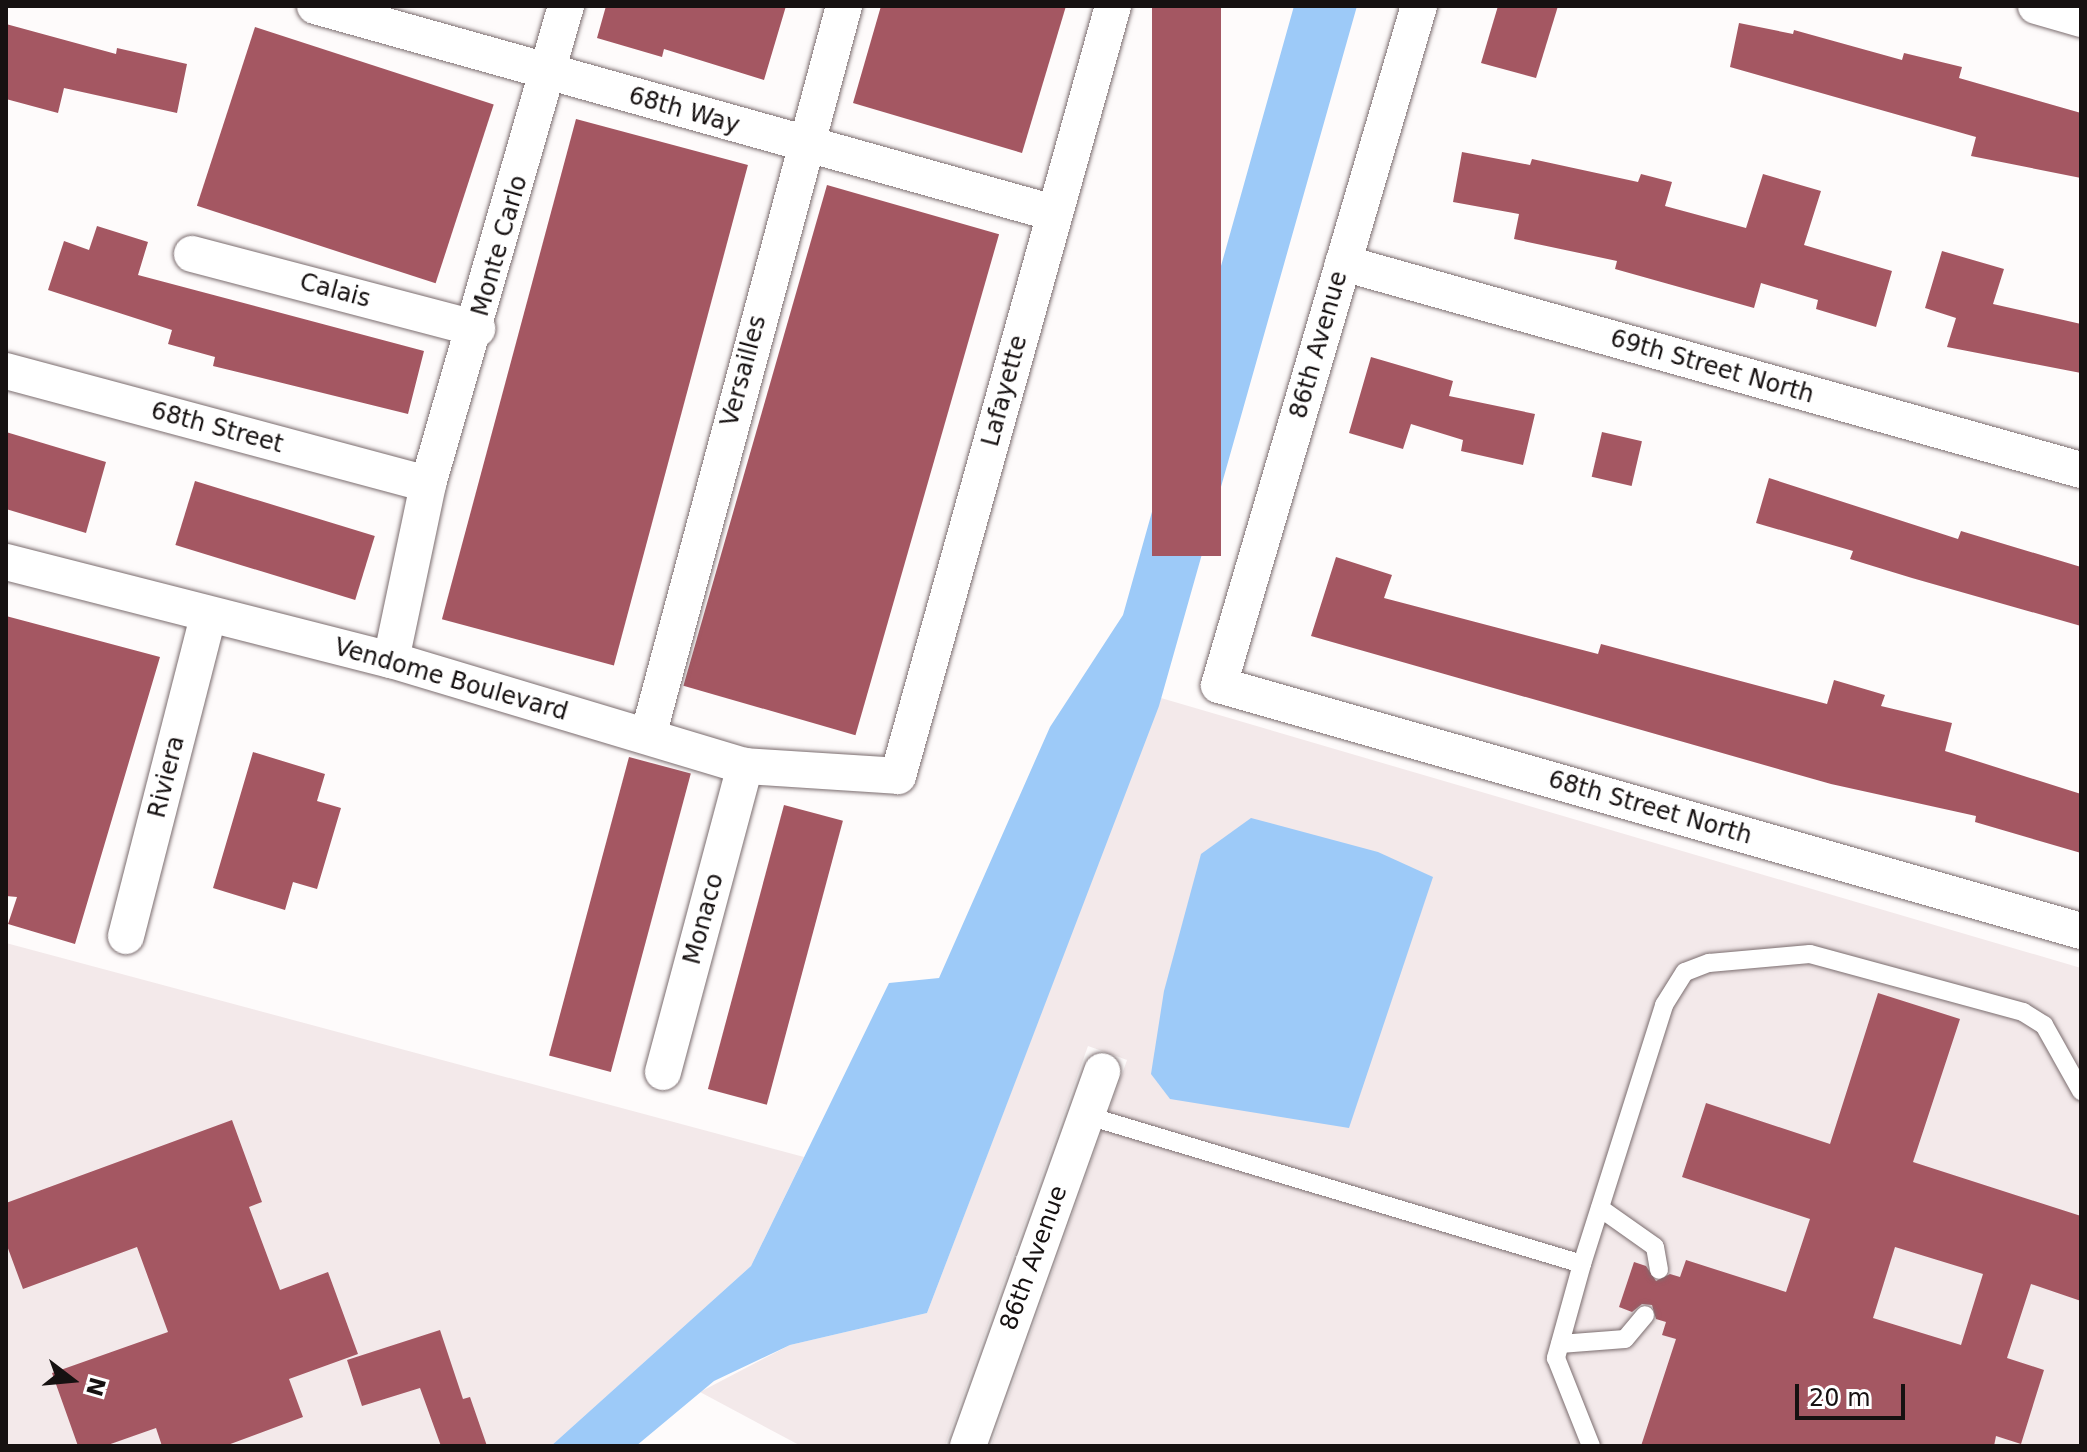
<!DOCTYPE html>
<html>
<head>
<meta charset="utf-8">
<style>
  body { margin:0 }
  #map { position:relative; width:2087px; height:1452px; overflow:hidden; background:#fefbfb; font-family:"DejaVu Sans",sans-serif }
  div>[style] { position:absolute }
  .built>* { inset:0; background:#f3e9ea }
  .water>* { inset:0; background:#9dcaf8 }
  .building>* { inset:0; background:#a45762; transform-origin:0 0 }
  .roads { filter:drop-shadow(0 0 2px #7b6d6f) drop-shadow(0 0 2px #7b6d6f) }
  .lane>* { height:18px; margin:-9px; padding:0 9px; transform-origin:9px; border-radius:9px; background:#fff }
  .street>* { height:36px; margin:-18px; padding:0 18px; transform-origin:18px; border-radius:18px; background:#fff }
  span { translate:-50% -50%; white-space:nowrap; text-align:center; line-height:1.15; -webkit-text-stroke:7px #fff; paint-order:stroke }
  .street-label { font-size:24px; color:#161111 }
  .frame { position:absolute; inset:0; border:8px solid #161111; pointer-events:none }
  .north { position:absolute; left:32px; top:1340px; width:80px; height:80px; -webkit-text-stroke:6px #fff; paint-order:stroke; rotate:106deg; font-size:22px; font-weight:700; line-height:32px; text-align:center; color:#161111 }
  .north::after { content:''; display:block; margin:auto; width:28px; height:36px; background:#161111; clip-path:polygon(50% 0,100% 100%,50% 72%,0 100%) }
  .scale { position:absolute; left:1795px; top:1384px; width:110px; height:36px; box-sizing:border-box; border:4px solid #161111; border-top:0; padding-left:10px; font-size:24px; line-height:28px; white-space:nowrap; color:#161111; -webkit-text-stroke:6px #fff; paint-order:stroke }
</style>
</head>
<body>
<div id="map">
  <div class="built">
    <div style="clip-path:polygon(1161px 698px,2081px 968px,2081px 1446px,991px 1446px,1127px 1060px,1088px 1046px,945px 1446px,801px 1446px,700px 1392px,790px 1345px,927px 1313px)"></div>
    <div style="clip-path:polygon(6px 943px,804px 1157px,751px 1266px,551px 1446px,6px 1446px)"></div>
  </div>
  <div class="water">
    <div style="clip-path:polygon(1294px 6px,1357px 6px,1159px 706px,927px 1313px,790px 1345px,714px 1381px,636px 1446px,551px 1446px,751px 1266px,889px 983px,939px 978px,1050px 727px,1123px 615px)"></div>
    <div style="clip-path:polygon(1251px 818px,1378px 852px,1433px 877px,1349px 1128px,1170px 1099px,1151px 1074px,1164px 991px,1201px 854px)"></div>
  </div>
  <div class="building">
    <div style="clip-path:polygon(606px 6px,786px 6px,764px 80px,664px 49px,662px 57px,597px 38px)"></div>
    <div style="clip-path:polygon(881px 6px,1066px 6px,1022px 153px,853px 103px)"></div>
    <div style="left:1152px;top:6px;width:69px;height:550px"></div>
    <div style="clip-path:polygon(1498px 6px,1558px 6px,1536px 78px,1481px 63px)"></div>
    <div style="clip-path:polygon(1739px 23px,1793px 34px,1794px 30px,1902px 60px,1904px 53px,1962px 67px,1959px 78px,2081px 113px,2081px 178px,1971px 156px,1976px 137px,1730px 67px)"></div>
    <div style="clip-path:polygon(6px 24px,116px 54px,117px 48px,187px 64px,177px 113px,64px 88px,58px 113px,6px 99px)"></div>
    <div style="left:255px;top:27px;width:251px;height:188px;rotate:18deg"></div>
    <div style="left:576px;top:119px;width:178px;height:518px;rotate:15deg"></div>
    <div style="clip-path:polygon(1462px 152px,1530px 165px,1532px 159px,1638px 182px,1641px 174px,1672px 182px,1665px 206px,1746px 228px,1763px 174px,1821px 191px,1804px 245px,1892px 271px,1876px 327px,1816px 309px,1818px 300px,1761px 283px,1754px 308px,1615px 269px,1617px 261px,1514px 239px,1519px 214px,1453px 202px)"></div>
    <div style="left:827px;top:185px;width:179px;height:521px;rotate:16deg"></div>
    <div style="clip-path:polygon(97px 226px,148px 242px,138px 275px,424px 351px,408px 414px,213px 366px,215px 357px,168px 344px,172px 330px,48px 290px,64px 241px,89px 250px)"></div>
    <div style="clip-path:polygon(1942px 251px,2004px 269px,1993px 304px,2081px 324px,2081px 373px,1947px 347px,1956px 318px,1925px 308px)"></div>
    <div style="clip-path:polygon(1371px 357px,1453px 381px,1449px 396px,1535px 414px,1523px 465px,1461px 451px,1463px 440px,1411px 424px,1403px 449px,1349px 433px)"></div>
    <div style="clip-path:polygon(6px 432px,106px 462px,86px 533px,6px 509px)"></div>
    <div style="left:1602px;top:432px;width:41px;height:46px;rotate:13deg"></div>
    <div style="clip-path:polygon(1769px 478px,1958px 539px,1961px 531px,2081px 567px,2081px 626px,1912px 578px,1850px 559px,1853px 551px,1756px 523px)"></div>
    <div style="left:195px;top:481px;width:188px;height:67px;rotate:17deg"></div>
    <div style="clip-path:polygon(1336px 557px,1392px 575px,1384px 598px,1598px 654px,1601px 644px,1827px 704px,1834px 680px,1885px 695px,1881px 706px,1952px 723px,1945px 751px,2081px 794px,2081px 853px,1975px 822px,1976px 816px,1831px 784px,1311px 636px)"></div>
    <div style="clip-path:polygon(6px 616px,160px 657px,75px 944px,8px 924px,17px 897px,6px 896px)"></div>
    <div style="clip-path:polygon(253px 752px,325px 774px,317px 801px,341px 808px,317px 889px,293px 882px,285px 910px,213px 888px)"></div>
    <div style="left:629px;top:757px;width:64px;height:309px;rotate:15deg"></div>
    <div style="left:784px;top:805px;width:61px;height:294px;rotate:15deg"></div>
    <div style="clip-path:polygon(evenodd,1878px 993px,1960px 1019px,1913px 1162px,2081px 1216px,2081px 1301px,2031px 1284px,2007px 1358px,2044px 1370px,2021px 1444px,1996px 1436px,1994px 1446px,1641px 1446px,1676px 1339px,1662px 1335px,1666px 1322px,1656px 1319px,1652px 1305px,1642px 1304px,1632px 1312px,1619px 1307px,1634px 1262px,1646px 1266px,1656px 1281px,1670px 1274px,1680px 1277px,1686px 1260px,1786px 1292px,1810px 1219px,1682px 1177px,1706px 1103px,1830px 1144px,1878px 993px,1895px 1247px,1983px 1274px,1961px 1345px,1873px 1318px,1895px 1247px)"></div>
    <div style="clip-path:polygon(232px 1120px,262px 1202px,249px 1207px,280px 1290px,328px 1272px,358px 1354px,289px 1379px,303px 1417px,225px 1446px,162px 1446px,156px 1428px,105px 1446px,78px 1446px,52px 1373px,168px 1332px,137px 1247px,23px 1289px,6px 1243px,6px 1203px)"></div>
    <div style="clip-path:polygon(440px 1330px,463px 1399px,470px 1397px,487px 1446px,441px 1446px,420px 1388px,362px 1406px,347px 1360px)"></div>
  </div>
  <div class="roads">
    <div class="lane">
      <div style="left:1085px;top:1115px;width:519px;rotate:16.69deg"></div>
      <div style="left:1582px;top:1264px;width:272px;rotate:-72.4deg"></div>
      <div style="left:1664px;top:1005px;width:39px;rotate:-58deg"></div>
      <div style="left:1685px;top:972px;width:26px;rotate:-21deg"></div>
      <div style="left:1709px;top:963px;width:101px;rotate:-5.1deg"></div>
      <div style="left:1810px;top:954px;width:221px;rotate:15.2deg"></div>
      <div style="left:2023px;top:1012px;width:25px;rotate:32deg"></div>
      <div style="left:2044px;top:1025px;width:76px;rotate:60.7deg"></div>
      <div style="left:1600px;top:1208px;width:67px;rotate:35.3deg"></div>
      <div style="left:1655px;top:1247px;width:23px;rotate:80deg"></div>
      <div style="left:1582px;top:1264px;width:98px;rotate:105.5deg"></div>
      <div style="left:1556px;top:1358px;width:95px;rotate:68.3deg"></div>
      <div style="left:1560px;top:1344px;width:65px;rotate:-4.4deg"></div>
      <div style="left:1625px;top:1339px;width:31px;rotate:-50deg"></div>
    </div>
    <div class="street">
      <div style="left:315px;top:6px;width:767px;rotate:15.65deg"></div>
      <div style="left:1419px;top:6px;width:708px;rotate:106.41deg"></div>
      <div style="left:1219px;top:685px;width:896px;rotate:15.93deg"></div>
      <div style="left:2036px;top:6px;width:47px;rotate:16.1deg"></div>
      <div style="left:192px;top:254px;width:295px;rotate:14.7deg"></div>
      <div style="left:1343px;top:263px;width:766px;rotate:15.67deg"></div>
      <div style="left:6px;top:371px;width:437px;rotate:15deg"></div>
      <div style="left:6px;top:562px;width:397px;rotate:14.3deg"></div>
      <div style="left:391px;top:660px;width:370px;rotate:16.7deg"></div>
      <div style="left:745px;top:766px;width:153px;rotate:3.7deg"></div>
      <div style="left:898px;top:776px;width:799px;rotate:-74.4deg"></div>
      <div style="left:391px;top:660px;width:180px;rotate:-78.1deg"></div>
      <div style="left:428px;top:484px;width:498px;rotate:-73.9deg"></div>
      <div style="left:648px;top:736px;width:756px;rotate:-74.97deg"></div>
      <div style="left:126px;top:936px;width:329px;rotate:-75.6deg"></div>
      <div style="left:663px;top:1072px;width:317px;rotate:-75deg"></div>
      <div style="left:968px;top:1446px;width:398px;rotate:-70.3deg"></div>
    </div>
  </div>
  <div class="street-label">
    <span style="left:684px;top:111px;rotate:16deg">68th Way</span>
    <span style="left:500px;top:246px;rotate:-74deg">Monte Carlo</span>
    <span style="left:335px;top:291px;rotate:15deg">Calais</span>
    <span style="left:1319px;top:345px;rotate:-74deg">86th Avenue</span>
    <span style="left:1712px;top:367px;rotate:16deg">69th Street North</span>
    <span style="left:744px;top:371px;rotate:-75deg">Versailles</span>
    <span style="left:1005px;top:391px;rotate:-75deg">Lafayette</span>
    <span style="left:217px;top:428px;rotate:15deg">68th Street</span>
    <span style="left:451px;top:680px;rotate:16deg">Vendome Boulevard</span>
    <span style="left:167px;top:777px;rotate:-76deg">Riviera</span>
    <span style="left:1650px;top:808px;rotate:16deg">68th Street North</span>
    <span style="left:704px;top:919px;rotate:-75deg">Monaco</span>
    <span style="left:1034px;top:1258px;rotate:-70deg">86th Avenue</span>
  </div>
  <div class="frame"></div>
  <div class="north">N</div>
  <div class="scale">20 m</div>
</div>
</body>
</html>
